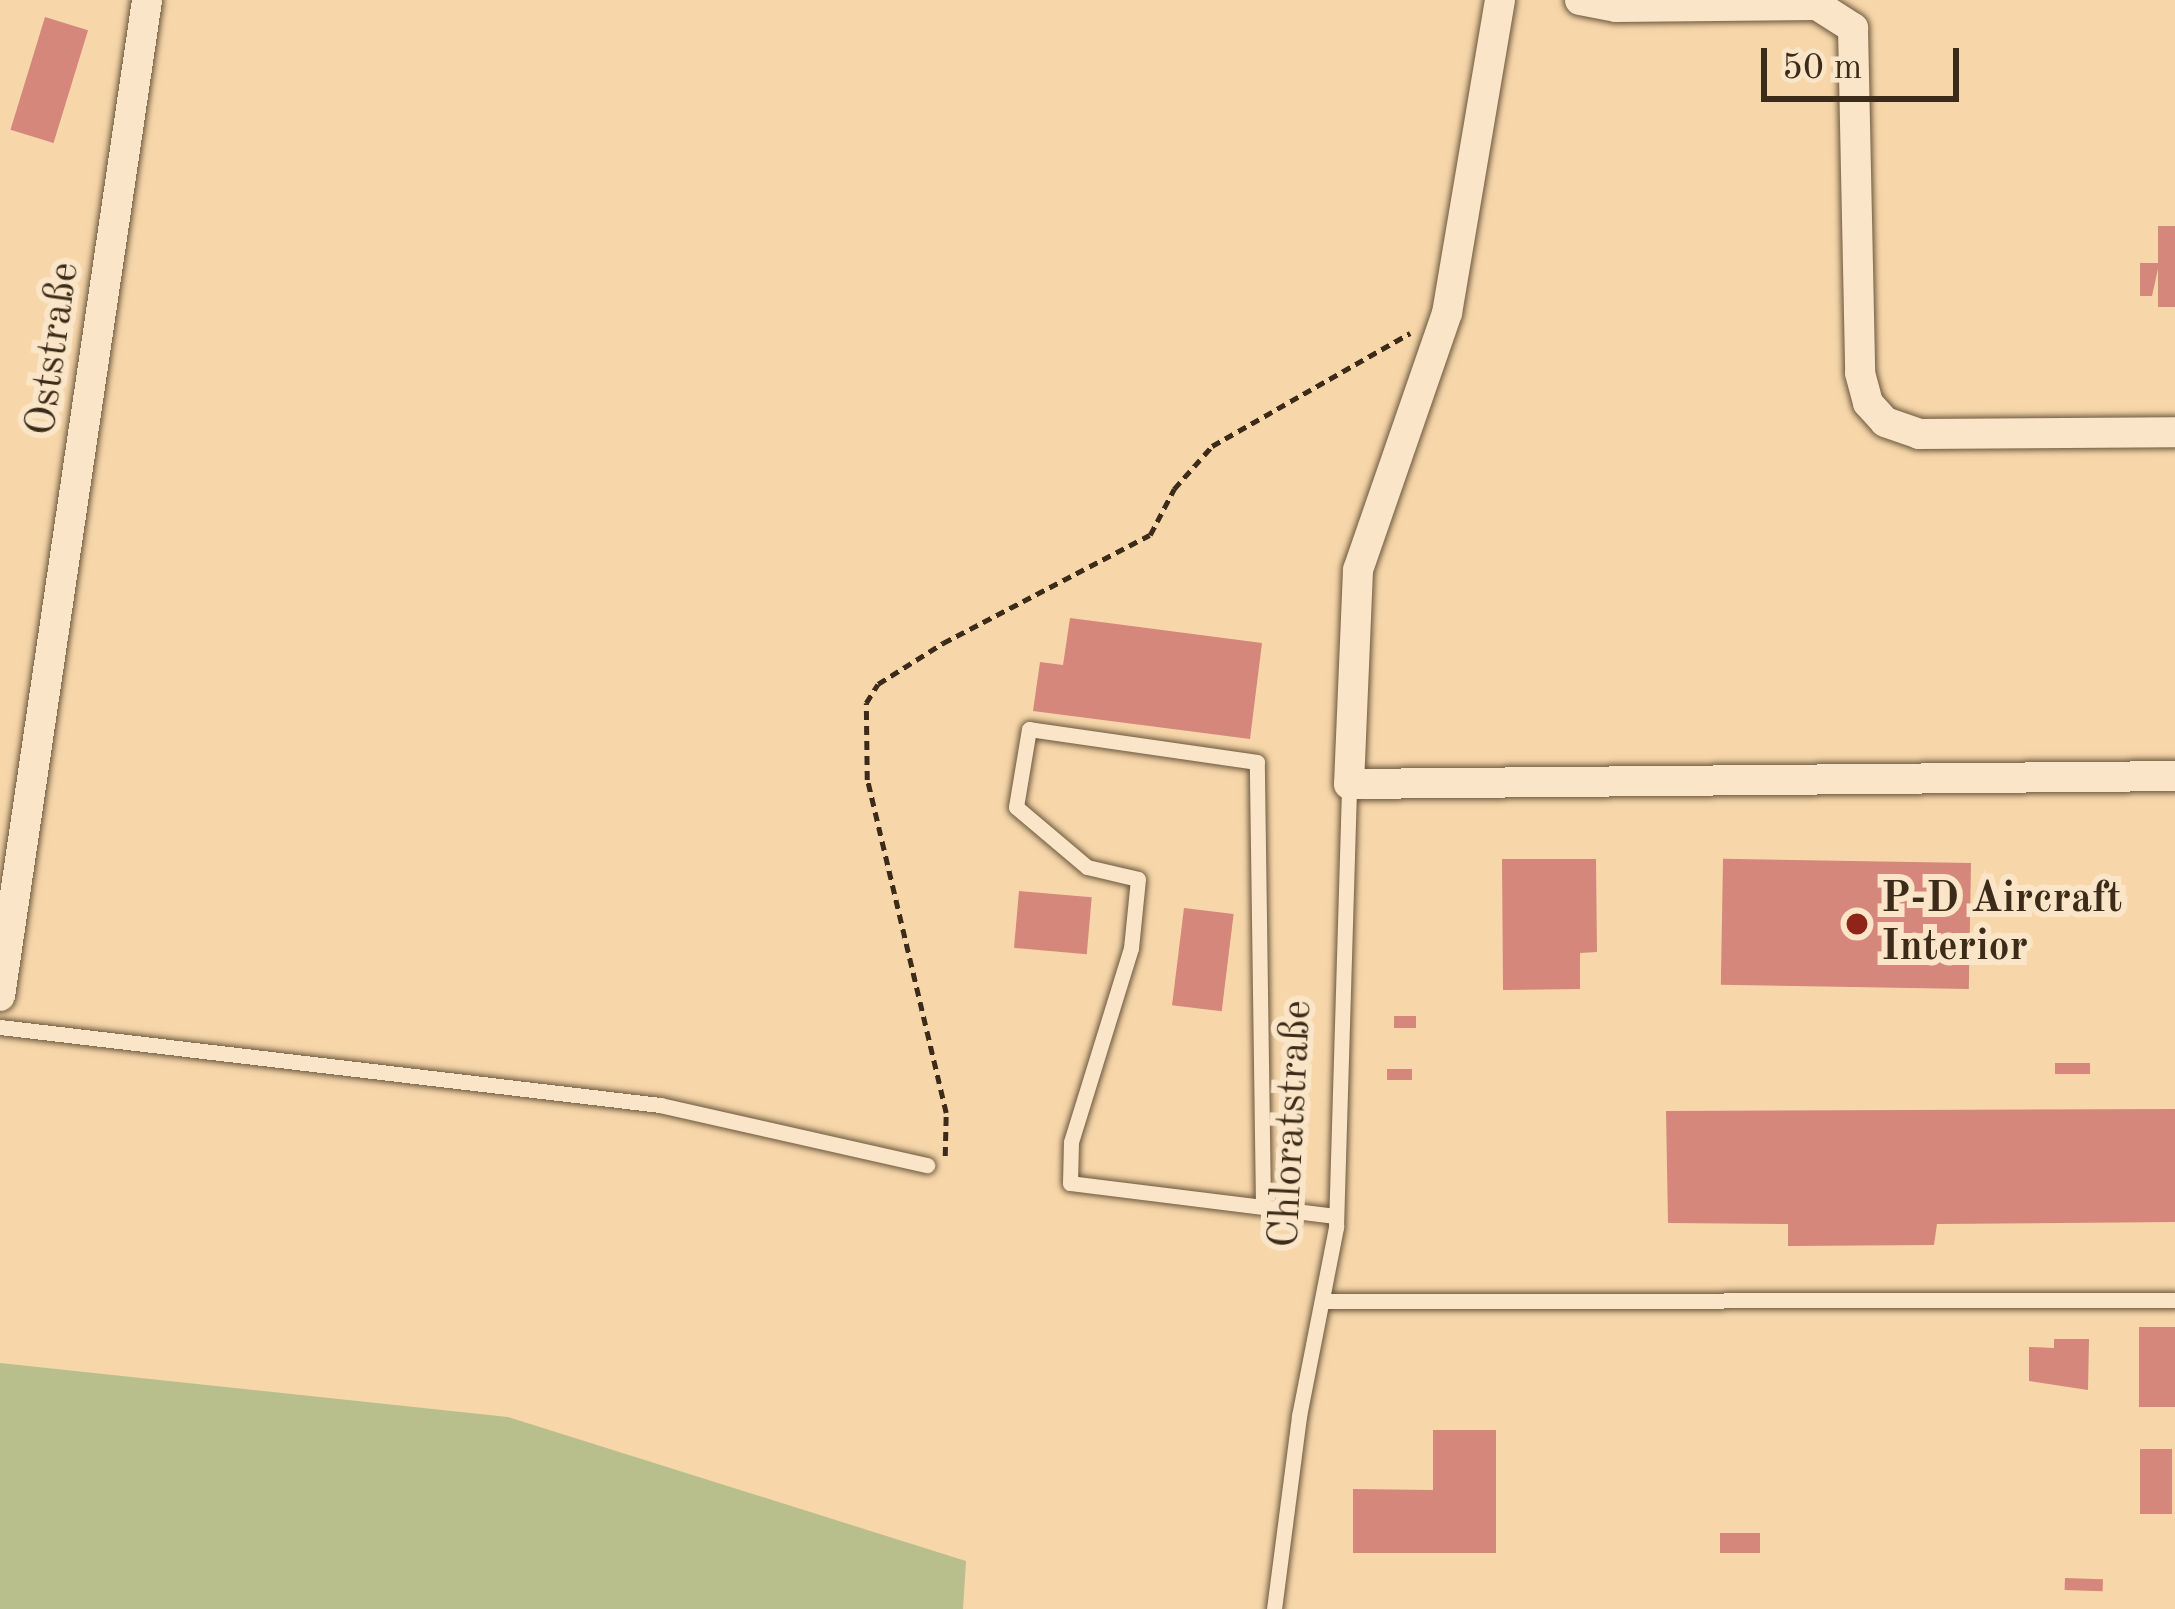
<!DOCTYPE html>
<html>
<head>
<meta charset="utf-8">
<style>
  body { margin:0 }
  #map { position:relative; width:2175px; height:1609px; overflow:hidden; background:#f7d7aa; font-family:"Old Standard TT",serif }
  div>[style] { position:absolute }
  .green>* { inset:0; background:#b8bf8c }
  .building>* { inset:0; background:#d4877a; transform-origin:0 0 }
  .path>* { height:4.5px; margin-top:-2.25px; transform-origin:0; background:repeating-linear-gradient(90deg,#3c2b18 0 9px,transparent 0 15px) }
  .roads { filter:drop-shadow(0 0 3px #6b563c) drop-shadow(0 0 3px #6b563c) }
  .lane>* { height:15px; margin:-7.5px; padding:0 7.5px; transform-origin:7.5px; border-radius:7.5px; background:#fae5c8 }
  .street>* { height:30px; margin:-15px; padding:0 15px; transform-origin:15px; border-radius:15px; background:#fae5c8 }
  .dots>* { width:33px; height:33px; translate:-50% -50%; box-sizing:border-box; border:6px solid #fae5c8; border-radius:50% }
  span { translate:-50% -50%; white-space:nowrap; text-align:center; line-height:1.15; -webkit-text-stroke:12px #fae5c8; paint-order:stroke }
  .street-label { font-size:42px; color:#3c2b18 }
  .poi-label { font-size:42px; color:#3c2b18; font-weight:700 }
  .left { translate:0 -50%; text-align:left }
  .scale { position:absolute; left:1761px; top:48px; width:198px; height:54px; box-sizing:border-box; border:6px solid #3c2b18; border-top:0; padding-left:15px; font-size:36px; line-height:42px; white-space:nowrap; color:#3c2b18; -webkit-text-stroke:9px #fae5c8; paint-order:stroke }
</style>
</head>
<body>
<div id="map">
  <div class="green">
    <div style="clip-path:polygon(0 1363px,508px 1417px,966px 1561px,963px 1609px,0 1609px)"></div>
  </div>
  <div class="building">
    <div style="left:45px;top:17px;width:45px;height:118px;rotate:17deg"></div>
    <div style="clip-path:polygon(2158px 226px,2175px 226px,2175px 307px,2158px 307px,2158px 269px,2152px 296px,2140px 296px,2140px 263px,2158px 263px)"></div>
    <div style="clip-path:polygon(1070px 618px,1262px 643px,1250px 739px,1033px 711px,1040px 662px,1063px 665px)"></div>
    <div style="clip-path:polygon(1502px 859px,1596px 859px,1597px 952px,1580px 953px,1580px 989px,1503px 990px)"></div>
    <div style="left:1971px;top:863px;width:126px;height:248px;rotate:91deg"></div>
    <div style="left:1019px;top:891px;width:73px;height:57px;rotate:5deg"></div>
    <div style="left:1184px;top:908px;width:50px;height:98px;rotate:7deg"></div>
    <div style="left:1394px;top:1016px;width:22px;height:12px"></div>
    <div style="left:2055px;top:1063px;width:35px;height:11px"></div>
    <div style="left:1387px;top:1069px;width:25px;height:11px"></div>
    <div style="clip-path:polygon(2175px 1109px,2175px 1222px,1937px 1224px,1934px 1245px,1788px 1246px,1788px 1224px,1668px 1223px,1666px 1111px)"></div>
    <div style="left:2139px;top:1327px;width:36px;height:80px"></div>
    <div style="clip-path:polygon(2054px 1339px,2089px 1339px,2088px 1390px,2029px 1381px,2029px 1347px,2054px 1348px)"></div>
    <div style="clip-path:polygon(1433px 1430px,1496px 1430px,1496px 1553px,1353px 1553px,1353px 1489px,1433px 1490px)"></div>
    <div style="left:2140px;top:1449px;width:32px;height:65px"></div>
    <div style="left:1720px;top:1533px;width:40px;height:20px"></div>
    <div style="left:2065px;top:1578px;width:38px;height:12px;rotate:2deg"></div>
  </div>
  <div class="path">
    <div style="left:945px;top:1156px;width:43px;rotate:-88.7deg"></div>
    <div style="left:946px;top:1113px;width:342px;rotate:-103.3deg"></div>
    <div style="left:867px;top:780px;width:77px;rotate:-90.7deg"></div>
    <div style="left:866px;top:703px;width:22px;rotate:-58deg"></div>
    <div style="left:878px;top:684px;width:77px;rotate:-32.2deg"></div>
    <div style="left:943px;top:643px;width:233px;rotate:-27.6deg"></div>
    <div style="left:1150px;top:535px;width:52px;rotate:-62.4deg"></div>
    <div style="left:1174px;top:489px;width:57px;rotate:-48.5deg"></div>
    <div style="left:1212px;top:446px;width:228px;rotate:-29.7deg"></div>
  </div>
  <div class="roads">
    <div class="lane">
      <div style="left:0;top:1027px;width:665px;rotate:6.74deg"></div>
      <div style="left:660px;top:1105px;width:274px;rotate:12.7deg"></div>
      <div style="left:1263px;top:1206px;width:444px;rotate:-90.8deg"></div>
      <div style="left:1257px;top:762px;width:230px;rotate:-171.8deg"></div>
      <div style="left:1029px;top:729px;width:79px;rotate:99.5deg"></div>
      <div style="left:1016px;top:807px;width:93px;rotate:40.2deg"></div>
      <div style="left:1087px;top:867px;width:52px;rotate:13.2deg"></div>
      <div style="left:1138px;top:879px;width:69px;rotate:95.8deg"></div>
      <div style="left:1131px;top:948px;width:203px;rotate:107.2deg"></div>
      <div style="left:1071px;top:1142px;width:41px;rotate:91.4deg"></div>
      <div style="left:1070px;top:1183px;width:268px;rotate:7.1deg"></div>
      <div style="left:1322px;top:1301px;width:853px;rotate:-0.07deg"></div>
      <div style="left:1274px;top:1609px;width:195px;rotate:-82.6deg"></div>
      <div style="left:1299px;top:1416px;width:193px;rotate:-78.9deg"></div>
      <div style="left:1336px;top:1227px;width:443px;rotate:-88.3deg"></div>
    </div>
    <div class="street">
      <div style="left:1500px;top:0;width:317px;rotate:99.6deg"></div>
      <div style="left:1447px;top:313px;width:272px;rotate:109.1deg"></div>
      <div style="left:1358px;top:570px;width:214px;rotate:92.4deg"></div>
      <div style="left:1349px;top:784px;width:826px;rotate:-0.55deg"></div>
      <div style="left:1580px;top:0;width:37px;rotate:11deg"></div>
      <div style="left:1616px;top:7px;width:201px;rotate:-0.6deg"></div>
      <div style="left:1817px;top:5px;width:43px;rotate:32.6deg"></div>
      <div style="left:1853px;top:28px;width:345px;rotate:88.8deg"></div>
      <div style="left:1860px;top:373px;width:31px;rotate:75deg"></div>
      <div style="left:1868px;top:403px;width:25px;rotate:48deg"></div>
      <div style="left:1885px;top:422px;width:36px;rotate:19deg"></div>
      <div style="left:1919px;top:434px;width:256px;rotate:-0.4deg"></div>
      <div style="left:0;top:996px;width:1007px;rotate:-81.6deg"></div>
    </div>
  </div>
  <div class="dots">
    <div style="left:1857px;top:924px;background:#8f2418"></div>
  </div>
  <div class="street-label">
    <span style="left:54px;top:349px;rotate:-82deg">Oststraße</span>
    <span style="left:1292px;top:1124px;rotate:-87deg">Chloratstraße</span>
  </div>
  <div class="poi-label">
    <span class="left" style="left:1881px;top:924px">P-D Aircraft<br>Interior</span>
  </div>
  <div class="scale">50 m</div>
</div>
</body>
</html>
